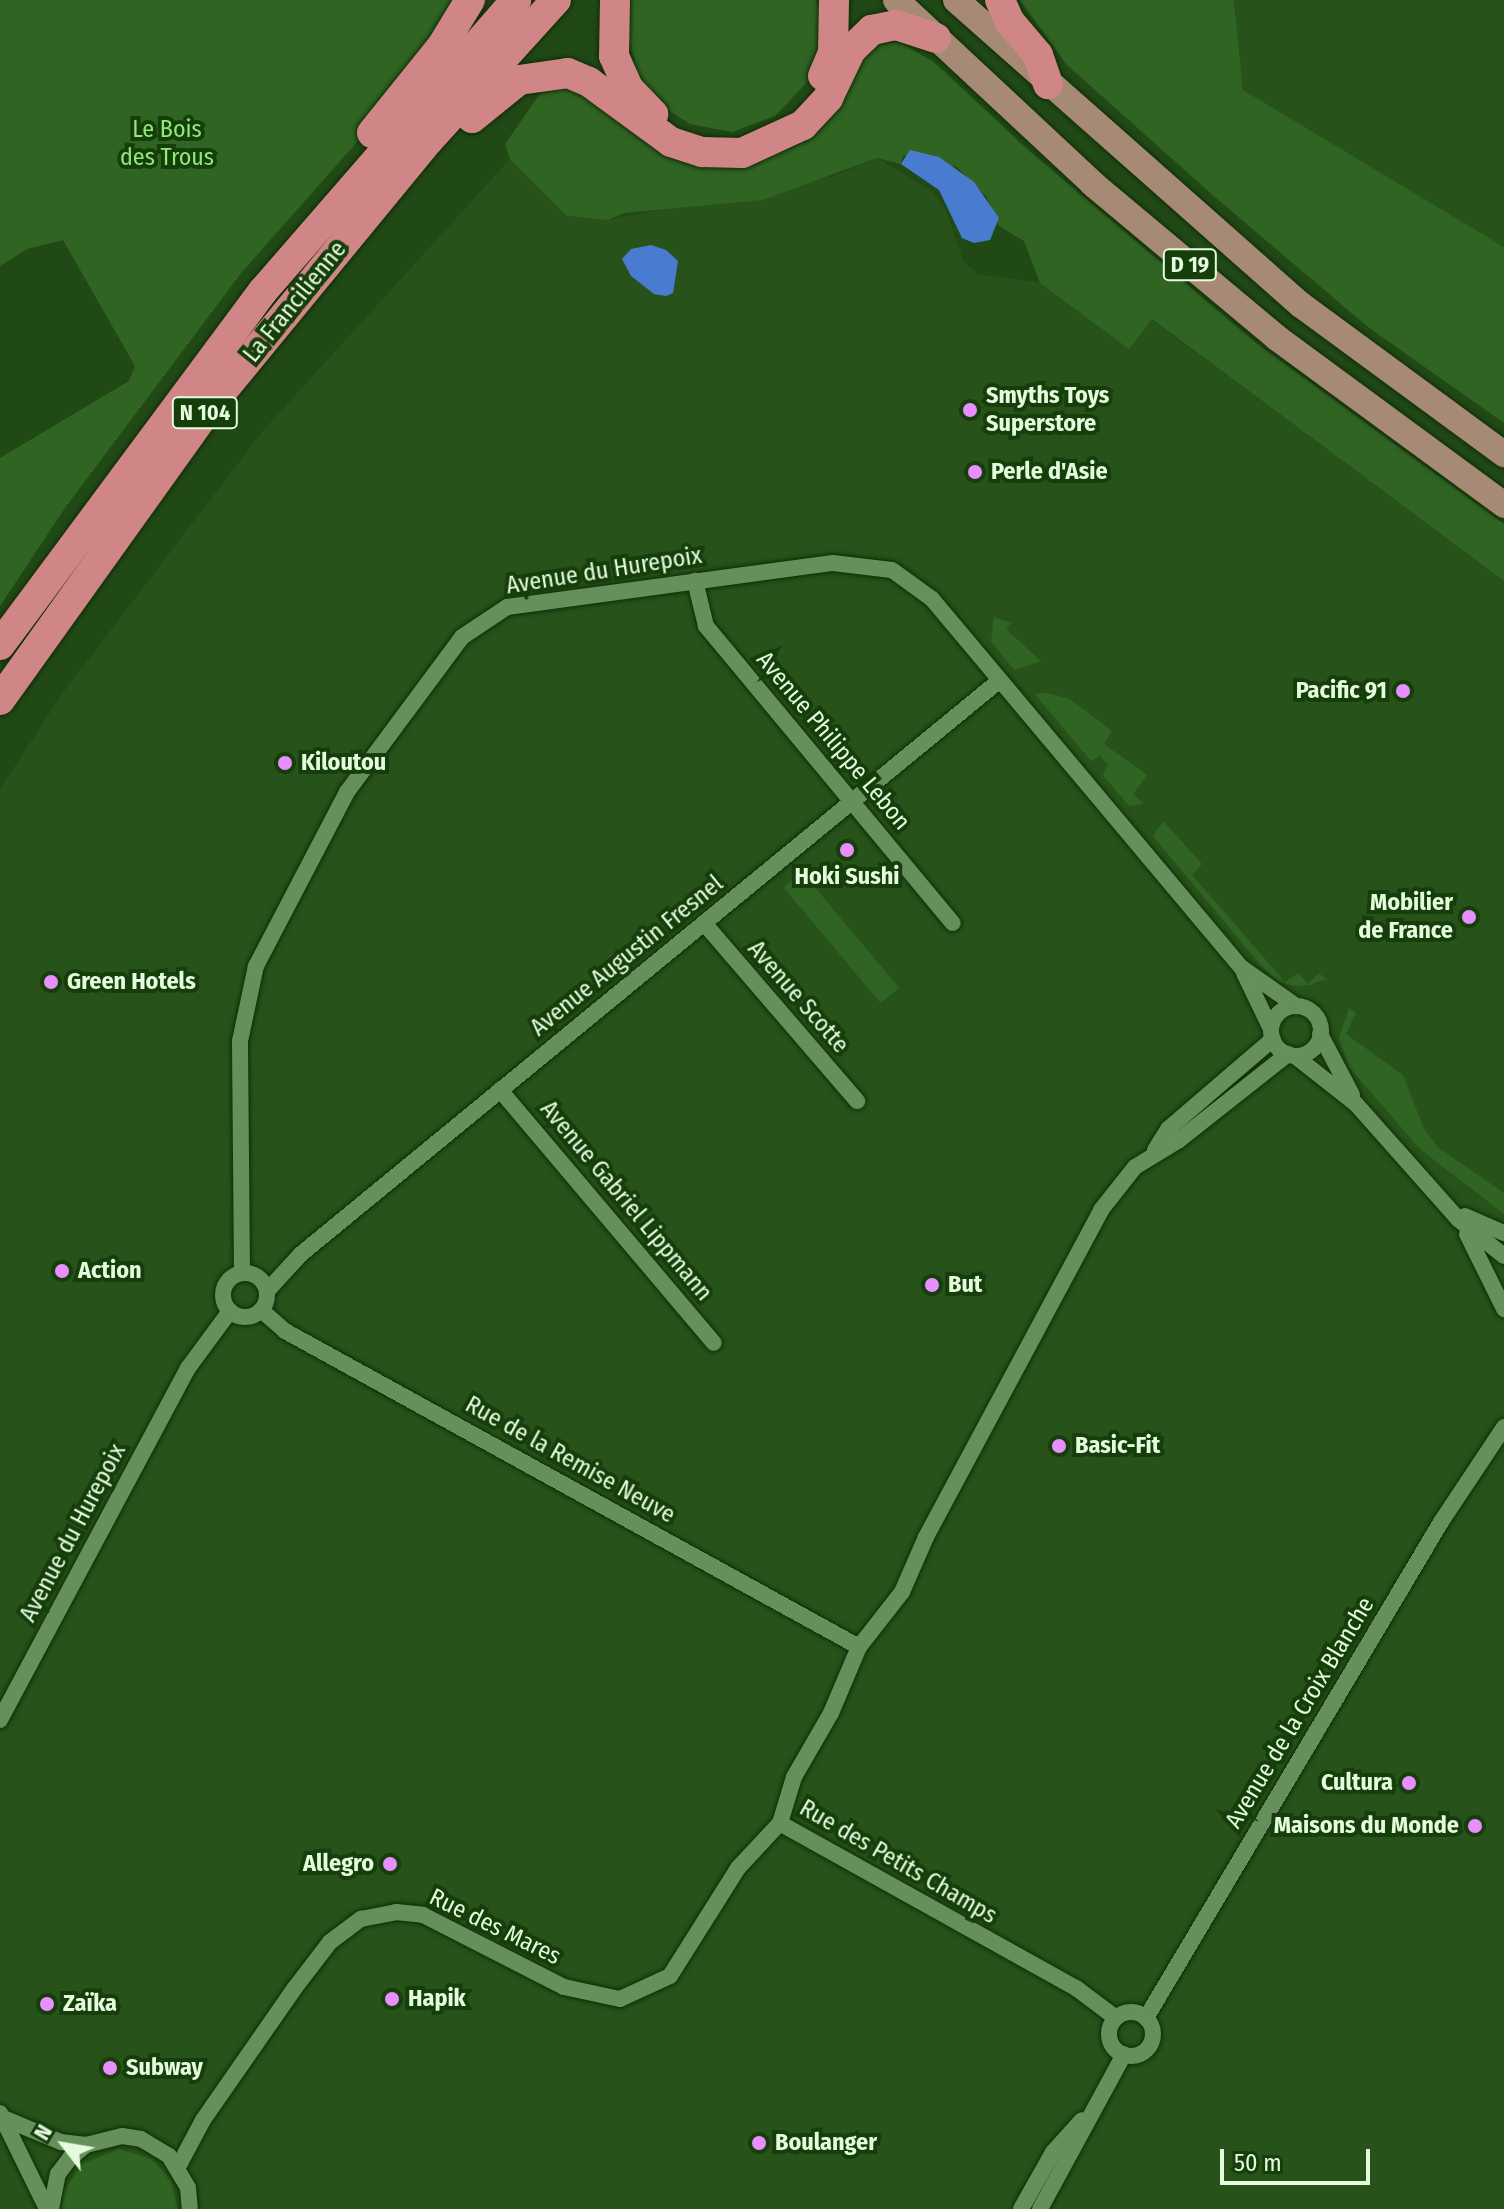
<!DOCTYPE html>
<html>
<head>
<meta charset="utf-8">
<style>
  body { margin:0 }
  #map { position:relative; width:1504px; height:2209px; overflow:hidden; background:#214916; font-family:"Fira Sans Condensed",sans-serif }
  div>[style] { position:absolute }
  .built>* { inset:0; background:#27531a }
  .green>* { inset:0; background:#306423; transform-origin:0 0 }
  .water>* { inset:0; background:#497cd0 }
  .roads { filter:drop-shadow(0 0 2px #0f2d06) drop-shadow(0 0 2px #0f2d06) }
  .street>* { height:16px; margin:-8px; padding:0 8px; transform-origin:8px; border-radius:8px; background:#66905b }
  .street>.ring { margin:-8px; padding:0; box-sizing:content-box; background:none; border:16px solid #66905b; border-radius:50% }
  .primary>* { height:26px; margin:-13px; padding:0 13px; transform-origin:13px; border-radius:13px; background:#a68a75 }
  .highway>* { height:30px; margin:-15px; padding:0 15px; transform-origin:15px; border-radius:15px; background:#d08686 }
  .dots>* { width:22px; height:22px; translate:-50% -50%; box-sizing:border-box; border:4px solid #163e0a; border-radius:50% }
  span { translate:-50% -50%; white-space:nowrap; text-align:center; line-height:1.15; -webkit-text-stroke:8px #163e0a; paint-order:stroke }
  .shield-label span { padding:2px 6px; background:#163e0a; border:2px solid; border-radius:6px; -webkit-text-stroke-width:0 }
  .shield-label { font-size:22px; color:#e4fbde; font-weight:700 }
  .park-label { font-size:24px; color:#8fe879 }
  .street-label { font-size:24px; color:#e4fbde }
  .poi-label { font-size:24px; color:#e4fbde; font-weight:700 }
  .left { translate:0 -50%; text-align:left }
  .right { translate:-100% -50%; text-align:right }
  .north { position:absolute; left:24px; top:2105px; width:80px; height:80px; -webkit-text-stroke:6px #163e0a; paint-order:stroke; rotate:301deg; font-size:22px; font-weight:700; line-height:32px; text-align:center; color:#e4fbde }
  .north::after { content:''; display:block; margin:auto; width:28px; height:36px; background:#e4fbde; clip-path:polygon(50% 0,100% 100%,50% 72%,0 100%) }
  .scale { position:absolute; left:1220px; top:2149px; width:150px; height:36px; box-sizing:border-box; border:4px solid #e4fbde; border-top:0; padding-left:10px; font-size:24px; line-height:28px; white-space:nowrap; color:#e4fbde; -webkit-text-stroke:6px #163e0a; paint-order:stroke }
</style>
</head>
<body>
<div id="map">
  <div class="built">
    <div style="clip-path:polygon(1234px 0,1504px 0,1504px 247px,1243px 90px)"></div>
    <div style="clip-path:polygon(877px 158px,932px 191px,945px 208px,964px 262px,978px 274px,1040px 283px,1128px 348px,1151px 319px,1504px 581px,1504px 2209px,0 2209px,0 789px,62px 694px,262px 432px,510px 159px,567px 216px,608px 220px,835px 176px)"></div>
  </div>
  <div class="green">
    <div style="clip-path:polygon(0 0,470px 0,442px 46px,242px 272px,65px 508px,0 606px,0 458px,129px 381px,135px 366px,63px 240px,27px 249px,0 266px)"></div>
    <div style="clip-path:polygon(630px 0,816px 0,822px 22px,815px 74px,775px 116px,732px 132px,690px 124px,655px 102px,640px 81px,626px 29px)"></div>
    <div style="clip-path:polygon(1020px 0,1234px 0,1243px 90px,1504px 247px,1504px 423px,1368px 327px,1216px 198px,1066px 64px)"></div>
    <div style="clip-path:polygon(899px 42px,934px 62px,1027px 149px,1256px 343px,1504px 524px,1504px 581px,1152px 319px,1129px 349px,1040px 283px,1024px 241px,999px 226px,986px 196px,957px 167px,903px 155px,901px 164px,877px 158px,763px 200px,624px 213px,608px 220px,567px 216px,510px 159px,505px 144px,546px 85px,572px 88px,603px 106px,663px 153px,696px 166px,748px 166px,798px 145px,826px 122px,863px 56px,880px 44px)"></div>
    <div style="clip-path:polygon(994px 617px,1011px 623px,1006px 629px,1041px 661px,1015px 670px,991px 642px)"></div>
    <div style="clip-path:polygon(1047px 693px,1070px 699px,1112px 731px,1104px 744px,1147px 775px,1133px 794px,1144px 804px,1129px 806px,1103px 775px,1108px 765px,1100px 755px,1091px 761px,1035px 694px)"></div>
    <div style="clip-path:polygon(1163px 821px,1202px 864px,1192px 875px,1285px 982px,1298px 973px,1308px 984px,1319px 973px,1326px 979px,1310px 985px,1294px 986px,1278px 981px,1264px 969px,1153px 836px)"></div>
    <div style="left:802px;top:872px;width:151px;height:24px;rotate:50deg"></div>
    <div style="clip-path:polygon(1349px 1008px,1356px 1013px,1346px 1034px,1403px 1075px,1424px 1129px,1439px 1148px,1504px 1193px,1504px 1214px,1420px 1149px,1349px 1067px,1339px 1038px)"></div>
    <div style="clip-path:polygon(119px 2149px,152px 2159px,171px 2181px,177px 2209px,62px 2209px,64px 2191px,82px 2164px)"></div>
  </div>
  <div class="water">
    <div style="clip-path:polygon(910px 150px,939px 157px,974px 182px,999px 218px,990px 240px,974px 243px,962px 238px,939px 190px,901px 164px)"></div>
    <div style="clip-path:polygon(651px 245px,666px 250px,678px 261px,673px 293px,666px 296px,654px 294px,631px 276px,622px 259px,631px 249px)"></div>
  </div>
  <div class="roads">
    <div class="street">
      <div style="left:695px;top:581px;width:46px;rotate:76.3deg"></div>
      <div style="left:706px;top:626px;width:386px;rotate:50.3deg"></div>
      <div style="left:704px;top:923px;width:235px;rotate:49.3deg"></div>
      <div style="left:1244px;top:973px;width:62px;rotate:64.3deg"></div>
      <div class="ring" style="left:1271px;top:1006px;width:34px;height:34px"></div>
      <div style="left:1320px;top:1034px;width:69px;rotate:62.3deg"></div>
      <div style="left:1295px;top:1056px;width:78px;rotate:38.2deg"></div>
      <div style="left:1356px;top:1104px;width:154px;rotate:48.4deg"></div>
      <div style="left:1458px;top:1219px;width:59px;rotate:38.8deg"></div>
      <div style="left:500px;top:1090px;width:331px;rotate:49.8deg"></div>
      <div style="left:1155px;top:1150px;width:25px;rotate:-58deg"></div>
      <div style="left:1168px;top:1129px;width:138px;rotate:-40.6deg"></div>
      <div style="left:1465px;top:1216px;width:43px;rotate:23.6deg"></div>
      <div style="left:1467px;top:1234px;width:84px;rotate:63.7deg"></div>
      <div style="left:242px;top:1273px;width:232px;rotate:-90.5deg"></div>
      <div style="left:240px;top:1041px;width:77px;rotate:-78deg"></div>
      <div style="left:256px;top:966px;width:196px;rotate:-62.4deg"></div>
      <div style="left:347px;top:792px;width:193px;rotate:-53.4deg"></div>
      <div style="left:462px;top:637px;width:54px;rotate:-33.7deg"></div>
      <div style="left:507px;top:607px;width:329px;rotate:-7.7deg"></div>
      <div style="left:833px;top:563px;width:59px;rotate:6.8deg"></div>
      <div style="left:892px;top:570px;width:49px;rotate:35.9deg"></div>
      <div style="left:932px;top:599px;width:482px;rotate:50deg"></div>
      <div style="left:1242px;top:968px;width:66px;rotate:35.1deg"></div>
      <div class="ring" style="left:223px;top:1273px;width:28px;height:28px"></div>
      <div style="left:267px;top:1291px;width:50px;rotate:-47.4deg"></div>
      <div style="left:301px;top:1254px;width:904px;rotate:-39.39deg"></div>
      <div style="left:261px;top:1310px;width:32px;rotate:41deg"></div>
      <div style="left:285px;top:1331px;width:655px;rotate:28.83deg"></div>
      <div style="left:0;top:1720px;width:399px;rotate:-61.9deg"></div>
      <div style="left:188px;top:1368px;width:71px;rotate:-53.6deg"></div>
      <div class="ring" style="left:1109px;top:2012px;width:28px;height:28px"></div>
      <div style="left:1116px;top:2018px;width:50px;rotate:-143.1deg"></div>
      <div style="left:1076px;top:1988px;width:339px;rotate:-150.9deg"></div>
      <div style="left:780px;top:1823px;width:48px;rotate:-73.1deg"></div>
      <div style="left:794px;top:1777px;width:74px;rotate:-60deg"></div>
      <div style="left:831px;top:1713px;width:72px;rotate:-67deg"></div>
      <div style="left:859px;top:1647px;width:70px;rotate:-52deg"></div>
      <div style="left:902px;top:1592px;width:60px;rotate:-66.4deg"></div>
      <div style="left:926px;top:1537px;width:371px;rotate:-61.8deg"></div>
      <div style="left:1101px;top:1210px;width:55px;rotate:-51.7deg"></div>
      <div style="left:1135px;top:1167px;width:52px;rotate:-31.5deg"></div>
      <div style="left:1179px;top:1140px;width:139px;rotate:-38.3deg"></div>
      <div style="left:1146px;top:2018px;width:577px;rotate:-59.26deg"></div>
      <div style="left:1441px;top:1522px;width:114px;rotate:-56.4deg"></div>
      <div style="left:0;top:2113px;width:107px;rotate:63.9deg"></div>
      <div style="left:3px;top:2118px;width:63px;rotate:22.5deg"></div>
      <div style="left:61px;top:2142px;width:25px;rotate:7deg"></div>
      <div style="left:178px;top:2167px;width:53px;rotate:-62deg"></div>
      <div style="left:203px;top:2120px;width:160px;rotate:-55.2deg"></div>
      <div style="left:294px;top:1989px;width:59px;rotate:-52.5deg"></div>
      <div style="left:330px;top:1942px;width:39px;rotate:-37deg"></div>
      <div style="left:361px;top:1919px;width:36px;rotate:-11deg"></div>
      <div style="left:396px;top:1912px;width:27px;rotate:6deg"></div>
      <div style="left:423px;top:1915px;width:158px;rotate:27.1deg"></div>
      <div style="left:564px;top:1987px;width:57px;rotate:12.1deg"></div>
      <div style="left:620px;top:1999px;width:55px;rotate:-24.7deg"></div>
      <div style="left:670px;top:1976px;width:128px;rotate:-57.8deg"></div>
      <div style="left:738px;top:1868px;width:62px;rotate:-47deg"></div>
      <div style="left:51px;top:2209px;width:36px;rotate:-79deg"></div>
      <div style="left:58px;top:2174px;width:20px;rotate:-53deg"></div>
      <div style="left:70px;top:2158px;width:21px;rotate:-39deg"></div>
      <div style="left:86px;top:2145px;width:37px;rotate:-14deg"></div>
      <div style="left:122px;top:2136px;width:19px;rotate:9deg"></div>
      <div style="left:141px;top:2139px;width:33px;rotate:31deg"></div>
      <div style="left:169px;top:2156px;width:37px;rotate:59deg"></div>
      <div style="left:188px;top:2188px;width:21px;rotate:85deg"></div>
      <div style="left:1021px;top:2209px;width:65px;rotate:-60.7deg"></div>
      <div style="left:1053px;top:2152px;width:43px;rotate:-47.8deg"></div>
      <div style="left:1040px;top:2209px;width:176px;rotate:-61.5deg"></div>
    </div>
    <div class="primary">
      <div style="left:896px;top:0;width:270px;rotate:43deg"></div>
      <div style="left:1093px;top:184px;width:240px;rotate:39.9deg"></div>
      <div style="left:1277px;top:338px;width:282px;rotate:36.3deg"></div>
      <div style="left:956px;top:0;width:460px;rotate:41.5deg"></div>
      <div style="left:1301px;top:305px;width:252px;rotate:36.3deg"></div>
    </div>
    <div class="highway">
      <div style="left:615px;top:0;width:56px;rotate:91deg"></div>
      <div style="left:614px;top:56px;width:36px;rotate:66deg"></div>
      <div style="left:629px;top:89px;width:35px;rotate:46deg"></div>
      <div style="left:1000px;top:0;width:24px;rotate:66deg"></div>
      <div style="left:1010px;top:22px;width:43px;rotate:49.7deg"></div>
      <div style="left:1038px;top:55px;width:31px;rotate:71deg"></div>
      <div style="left:823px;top:76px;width:25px;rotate:-67deg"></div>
      <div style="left:833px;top:53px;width:53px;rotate:-88.9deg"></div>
      <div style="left:472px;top:118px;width:60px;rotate:-39deg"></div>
      <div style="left:519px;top:80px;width:49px;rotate:-8.1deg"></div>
      <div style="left:568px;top:73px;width:23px;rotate:23deg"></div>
      <div style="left:589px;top:82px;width:102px;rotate:36.2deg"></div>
      <div style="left:671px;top:142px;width:33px;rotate:18deg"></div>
      <div style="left:702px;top:152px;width:40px;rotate:1.4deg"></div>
      <div style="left:742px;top:153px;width:67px;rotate:-24.7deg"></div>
      <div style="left:803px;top:125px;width:37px;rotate:-47deg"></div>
      <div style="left:828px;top:98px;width:53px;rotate:-64.4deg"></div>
      <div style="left:851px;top:50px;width:29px;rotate:-44deg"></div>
      <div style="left:872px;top:30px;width:25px;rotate:-12deg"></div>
      <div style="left:896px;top:25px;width:42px;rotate:18deg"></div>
      <div style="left:372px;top:133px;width:112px;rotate:-51.2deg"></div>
      <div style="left:442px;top:46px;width:54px;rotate:-58.7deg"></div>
      <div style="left:0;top:645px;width:441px;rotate:-53.4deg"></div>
      <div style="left:263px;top:291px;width:386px;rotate:-49deg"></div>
      <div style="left:0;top:700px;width:363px;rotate:-54.4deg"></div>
      <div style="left:211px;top:405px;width:343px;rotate:-50.6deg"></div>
      <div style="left:429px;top:140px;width:189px;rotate:-47.8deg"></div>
    </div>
  </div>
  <div class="dots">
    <div style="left:970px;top:410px;background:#e88eff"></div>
    <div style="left:975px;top:472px;background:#e88eff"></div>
    <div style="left:1403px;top:691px;background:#e88eff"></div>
    <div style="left:285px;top:763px;background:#e88eff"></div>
    <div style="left:847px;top:850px;background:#e88eff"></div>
    <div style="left:1469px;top:917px;background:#e88eff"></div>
    <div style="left:51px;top:982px;background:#e88eff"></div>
    <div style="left:62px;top:1271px;background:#e88eff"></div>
    <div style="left:932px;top:1285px;background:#e88eff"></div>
    <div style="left:1059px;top:1446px;background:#e88eff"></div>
    <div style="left:1409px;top:1783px;background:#e88eff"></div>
    <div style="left:1475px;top:1826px;background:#e88eff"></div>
    <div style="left:390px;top:1864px;background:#e88eff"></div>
    <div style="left:392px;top:1999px;background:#e88eff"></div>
    <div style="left:47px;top:2004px;background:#e88eff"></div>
    <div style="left:110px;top:2068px;background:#e88eff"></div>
    <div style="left:759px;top:2143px;background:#e88eff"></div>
  </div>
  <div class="shield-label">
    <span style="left:1190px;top:265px">D 19</span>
    <span style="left:205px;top:413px">N 104</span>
  </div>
  <div class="park-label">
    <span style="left:167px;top:144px">Le Bois<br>des Trous</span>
  </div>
  <div class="street-label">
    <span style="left:295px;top:302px;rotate:-51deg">La Francilienne</span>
    <span style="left:604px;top:571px;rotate:-9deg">Avenue du Hurepoix</span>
    <span style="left:833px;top:741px;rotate:50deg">Avenue Philippe Lebon</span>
    <span style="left:627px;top:956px;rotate:-39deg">Avenue Augustin Fresnel</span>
    <span style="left:798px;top:997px;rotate:49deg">Avenue Scotte</span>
    <span style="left:626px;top:1201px;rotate:50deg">Avenue Gabriel Lippmann</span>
    <span style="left:570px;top:1460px;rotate:29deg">Rue de la Remise Neuve</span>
    <span style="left:73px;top:1533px;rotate:-62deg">Avenue du Hurepoix</span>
    <span style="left:1300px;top:1713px;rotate:-59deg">Avenue de la Croix Blanche</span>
    <span style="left:898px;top:1862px;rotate:30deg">Rue des Petits Champs</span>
    <span style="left:495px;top:1927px;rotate:26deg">Rue des Mares</span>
  </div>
  <div class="poi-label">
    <span class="left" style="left:986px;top:410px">Smyths Toys<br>Superstore</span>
    <span class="left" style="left:991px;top:472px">Perle d'Asie</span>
    <span class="right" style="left:1387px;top:691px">Pacific 91</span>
    <span class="left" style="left:301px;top:763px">Kiloutou</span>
    <span style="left:847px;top:877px">Hoki Sushi</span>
    <span class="right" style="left:1453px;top:917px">Mobilier<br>de France</span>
    <span class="left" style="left:67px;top:982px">Green Hotels</span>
    <span class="left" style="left:78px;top:1271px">Action</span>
    <span class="left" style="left:948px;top:1285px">But</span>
    <span class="left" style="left:1075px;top:1446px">Basic-Fit</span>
    <span class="right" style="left:1393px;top:1783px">Cultura</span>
    <span class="right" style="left:1459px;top:1826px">Maisons du Monde</span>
    <span class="right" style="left:374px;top:1864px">Allegro</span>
    <span class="left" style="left:408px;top:1999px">Hapik</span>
    <span class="left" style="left:63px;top:2004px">Zaïka</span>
    <span class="left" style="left:126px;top:2068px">Subway</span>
    <span class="left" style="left:775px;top:2143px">Boulanger</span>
  </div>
  <div class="north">N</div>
  <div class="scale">50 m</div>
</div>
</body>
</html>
